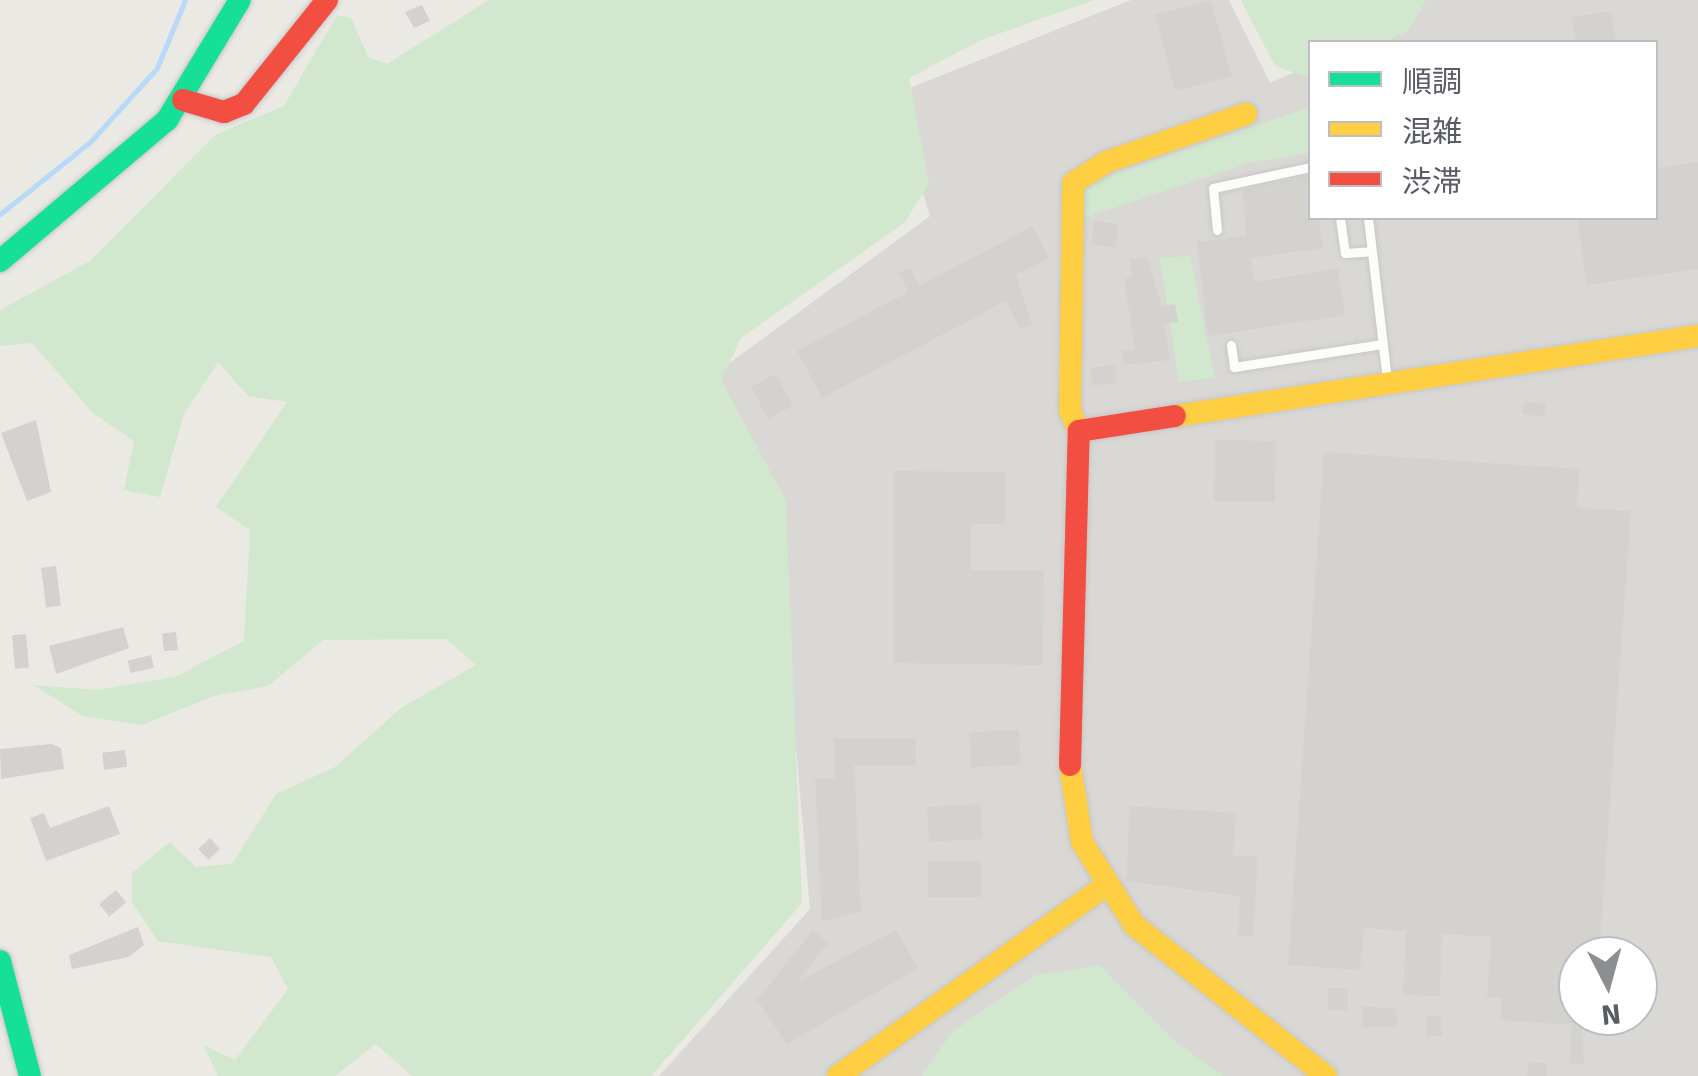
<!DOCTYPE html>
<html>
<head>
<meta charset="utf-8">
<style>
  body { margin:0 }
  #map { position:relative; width:1698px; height:1076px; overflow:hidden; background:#eae9e4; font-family:Signika,"Noto Sans JP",sans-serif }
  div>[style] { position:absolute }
  .industrial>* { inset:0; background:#dad8d4 }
  .green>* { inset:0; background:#d1e7ce }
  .stream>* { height:5px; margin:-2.5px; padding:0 2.5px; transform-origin:2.5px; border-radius:2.5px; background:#b6daf7 }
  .building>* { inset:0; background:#d4d2cf; transform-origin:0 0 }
  .roads { filter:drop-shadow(0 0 2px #c7c7c6) drop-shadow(0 0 2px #c7c7c6) }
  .lane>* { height:9px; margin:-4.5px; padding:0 4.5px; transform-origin:4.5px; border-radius:4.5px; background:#fcfcfb }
  .fast>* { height:22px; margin:-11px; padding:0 11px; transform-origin:11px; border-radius:11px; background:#16e098 }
  .slow>* { height:22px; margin:-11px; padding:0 11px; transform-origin:11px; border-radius:11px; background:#ffcf43 }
  .jam>* { height:22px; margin:-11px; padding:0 11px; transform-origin:11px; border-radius:11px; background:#f24e42 }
  span { translate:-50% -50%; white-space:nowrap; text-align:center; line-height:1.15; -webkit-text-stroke:8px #fff; paint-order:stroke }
  .legend { position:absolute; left:1308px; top:40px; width:350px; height:180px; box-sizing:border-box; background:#fff; border:2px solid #bdbec1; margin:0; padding:12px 18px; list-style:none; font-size:30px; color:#595d63 }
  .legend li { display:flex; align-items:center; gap:20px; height:50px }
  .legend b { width:50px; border:2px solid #bdbec1 }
  .north { position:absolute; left:1558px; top:936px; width:100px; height:100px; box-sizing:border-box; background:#fff; border:2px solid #bdbec1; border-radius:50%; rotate:174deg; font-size:28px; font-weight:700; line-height:40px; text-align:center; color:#595d63 }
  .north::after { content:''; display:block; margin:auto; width:35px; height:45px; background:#8c8e90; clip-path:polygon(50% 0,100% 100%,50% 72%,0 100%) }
</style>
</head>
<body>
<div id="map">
  <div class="industrial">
    <div style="clip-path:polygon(evenodd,1131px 0,1229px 0,1270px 83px,1310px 65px,1310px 218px,1656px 218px,1656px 42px,1359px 42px,1411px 0,1698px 0,1698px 1076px,659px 1076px,810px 909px,773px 482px,709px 378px,930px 216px,892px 95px,1131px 0,1578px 956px,1638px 956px,1638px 1016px,1578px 1016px,1578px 956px)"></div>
  </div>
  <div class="green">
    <div style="clip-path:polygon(489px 0,1094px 0,981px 40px,909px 78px,929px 183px,905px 222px,741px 338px,721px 380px,786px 501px,802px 903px,651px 1076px,412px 1076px,376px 1044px,335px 1076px,218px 1076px,203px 1045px,235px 1060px,288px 989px,271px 957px,158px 941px,132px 903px,132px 873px,170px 842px,196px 867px,232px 864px,276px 794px,335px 767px,401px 708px,476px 665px,446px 639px,323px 640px,268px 686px,214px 696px,142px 725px,83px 716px,33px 685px,97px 690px,175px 677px,244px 641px,250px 530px,216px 507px,287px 402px,248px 396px,218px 362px,184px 414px,160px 497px,124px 490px,134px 441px,93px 413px,32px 343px,0 346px,0 310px,90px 261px,215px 135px,284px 106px,337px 15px,351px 18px,368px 57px,387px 64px)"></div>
    <div style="clip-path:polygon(1241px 0,1426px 0,1409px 30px,1386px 42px,1310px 42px,1310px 78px,1275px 66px)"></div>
    <div style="clip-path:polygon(1310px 107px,1310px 153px,1252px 162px,1084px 218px,1084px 184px)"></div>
    <div style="clip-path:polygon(1190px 256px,1215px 378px,1179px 382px,1160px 258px)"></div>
    <div style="clip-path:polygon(1100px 965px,1174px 1041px,1224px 1076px,922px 1076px,952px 1032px,1036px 975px)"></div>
  </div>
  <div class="stream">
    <div style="left:0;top:214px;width:115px;rotate:-38.7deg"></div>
    <div style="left:90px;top:142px;width:100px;rotate:-47.8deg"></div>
    <div style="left:157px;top:68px;width:74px;rotate:-67.6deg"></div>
  </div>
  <div class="building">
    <div style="left:1211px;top:0;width:79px;height:58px;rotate:75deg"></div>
    <div style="clip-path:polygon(422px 5px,430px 21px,414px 28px,405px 12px)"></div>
    <div style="clip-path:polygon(1611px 11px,1616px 42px,1576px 42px,1572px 17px)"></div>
    <div style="clip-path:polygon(1698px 162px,1698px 269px,1587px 285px,1577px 218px,1656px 218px,1656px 168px)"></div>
    <div style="clip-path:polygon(1310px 175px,1310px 218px,1319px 218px,1323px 248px,1251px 258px,1254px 282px,1338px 269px,1345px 315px,1208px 336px,1197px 242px,1246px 236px,1243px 190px)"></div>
    <div style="left:1094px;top:221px;width:25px;height:24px;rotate:7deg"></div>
    <div style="clip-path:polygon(1033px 226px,1049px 258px,1016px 275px,1032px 324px,1021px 330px,1006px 301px,822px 398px,797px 351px,908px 292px,899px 273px,910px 268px,919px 286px)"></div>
    <div style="clip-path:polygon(1147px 257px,1162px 306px,1175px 304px,1178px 322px,1164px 324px,1170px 360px,1124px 365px,1122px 351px,1135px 349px,1124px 279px,1132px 277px,1130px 259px)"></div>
    <div style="left:1115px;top:365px;width:18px;height:25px;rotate:84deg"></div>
    <div style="left:776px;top:374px;width:36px;height:28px;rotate:63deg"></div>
    <div style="left:1524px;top:401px;width:22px;height:13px;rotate:8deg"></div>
    <div style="clip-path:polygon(36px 420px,51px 492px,27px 501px,1px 433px)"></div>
    <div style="left:1215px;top:440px;width:61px;height:61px;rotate:1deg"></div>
    <div style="clip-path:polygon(1324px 452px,1579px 469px,1577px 508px,1631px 511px,1599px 956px,1578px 956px,1584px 1064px,1569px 1063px,1572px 1025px,1501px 1020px,1501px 998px,1487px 997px,1491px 937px,1442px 934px,1440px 996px,1403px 995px,1406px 931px,1364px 928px,1360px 970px,1288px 965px)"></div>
    <div style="clip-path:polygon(894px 471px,1006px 472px,1005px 524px,971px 524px,970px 570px,1044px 571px,1043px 665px,894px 663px)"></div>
    <div style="left:56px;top:566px;width:40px;height:15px;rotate:83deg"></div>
    <div style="clip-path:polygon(123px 627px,129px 648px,56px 674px,49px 646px)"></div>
    <div style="left:176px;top:632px;width:18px;height:14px;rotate:84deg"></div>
    <div style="left:26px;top:634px;width:34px;height:14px;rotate:85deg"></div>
    <div style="left:151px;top:655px;width:13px;height:24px;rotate:77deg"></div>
    <div style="left:1019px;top:730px;width:35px;height:50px;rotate:87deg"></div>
    <div style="clip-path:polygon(834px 738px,916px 738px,916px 765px,854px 765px,861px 911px,822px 922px,815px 779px,834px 779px)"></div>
    <div style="clip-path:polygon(51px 744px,61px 748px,64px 769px,1px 779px,0 749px)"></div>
    <div style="left:125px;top:750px;width:17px;height:23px;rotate:83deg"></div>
    <div style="left:981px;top:804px;width:35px;height:54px;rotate:87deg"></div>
    <div style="clip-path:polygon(109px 806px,120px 834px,46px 861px,30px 818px,44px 813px,50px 828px)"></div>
    <div style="clip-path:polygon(1130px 806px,1236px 813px,1233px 855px,1258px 857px,1253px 937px,1238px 936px,1240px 896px,1126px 881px)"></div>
    <div style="left:210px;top:838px;width:15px;height:16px;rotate:48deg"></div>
    <div style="left:928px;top:861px;width:53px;height:36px"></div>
    <div style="left:116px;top:890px;width:16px;height:22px;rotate:50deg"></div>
    <div style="clip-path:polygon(138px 927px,144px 945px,129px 957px,72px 969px,69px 955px)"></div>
    <div style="clip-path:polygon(813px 930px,828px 943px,797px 982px,896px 930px,918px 968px,787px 1044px,757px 1000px)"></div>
    <div style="left:1348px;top:988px;width:22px;height:20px;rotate:90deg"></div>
    <div style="clip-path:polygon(1362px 1006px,1396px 1009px,1397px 1027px,1362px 1027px)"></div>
    <div style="left:1441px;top:1016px;width:20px;height:15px;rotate:87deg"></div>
    <div style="left:1528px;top:1062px;width:19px;height:14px;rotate:3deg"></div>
  </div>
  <div class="roads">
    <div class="lane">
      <div style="left:1340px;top:218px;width:35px;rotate:82deg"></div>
      <div style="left:1345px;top:253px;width:26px;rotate:-4deg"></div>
      <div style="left:1368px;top:218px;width:163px;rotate:83.3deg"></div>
      <div style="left:1217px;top:230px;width:42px;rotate:-95.4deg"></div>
      <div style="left:1213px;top:188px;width:99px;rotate:-12.2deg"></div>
      <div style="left:1231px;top:345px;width:22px;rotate:82deg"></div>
      <div style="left:1234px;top:367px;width:150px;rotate:-8.8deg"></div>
    </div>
    <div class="fast">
      <div style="left:0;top:261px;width:219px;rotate:-40.2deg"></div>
      <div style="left:167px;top:120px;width:140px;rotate:-58.7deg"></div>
      <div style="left:0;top:961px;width:119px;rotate:75.4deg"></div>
    </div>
    <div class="slow">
      <div style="left:1175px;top:416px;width:529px;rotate:-8.7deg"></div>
      <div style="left:1079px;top:431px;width:22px;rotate:-114deg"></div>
      <div style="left:1070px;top:411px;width:228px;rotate:-89.2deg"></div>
      <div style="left:1073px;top:183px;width:39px;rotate:-32deg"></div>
      <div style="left:1106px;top:162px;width:148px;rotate:-18.9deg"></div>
      <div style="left:1070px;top:765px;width:78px;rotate:81.1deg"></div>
      <div style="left:1082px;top:842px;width:98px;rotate:57.9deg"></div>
      <div style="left:1134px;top:925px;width:244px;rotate:38.2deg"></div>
      <div style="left:838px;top:1076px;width:326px;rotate:-35.4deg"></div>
    </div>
    <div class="jam">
      <div style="left:183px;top:100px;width:43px;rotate:16.3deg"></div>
      <div style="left:224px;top:112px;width:22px;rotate:-22deg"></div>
      <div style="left:244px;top:104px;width:133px;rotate:-51.4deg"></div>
      <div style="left:1070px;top:765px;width:334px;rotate:-88.5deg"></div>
      <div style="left:1079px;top:431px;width:97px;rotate:-8.9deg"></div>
    </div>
  </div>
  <ul class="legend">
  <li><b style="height:12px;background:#16e098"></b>順調</li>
  <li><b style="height:12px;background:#ffcf43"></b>混雑</li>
  <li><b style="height:12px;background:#f24e42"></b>渋滞</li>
  </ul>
  <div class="north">N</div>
</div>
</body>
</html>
